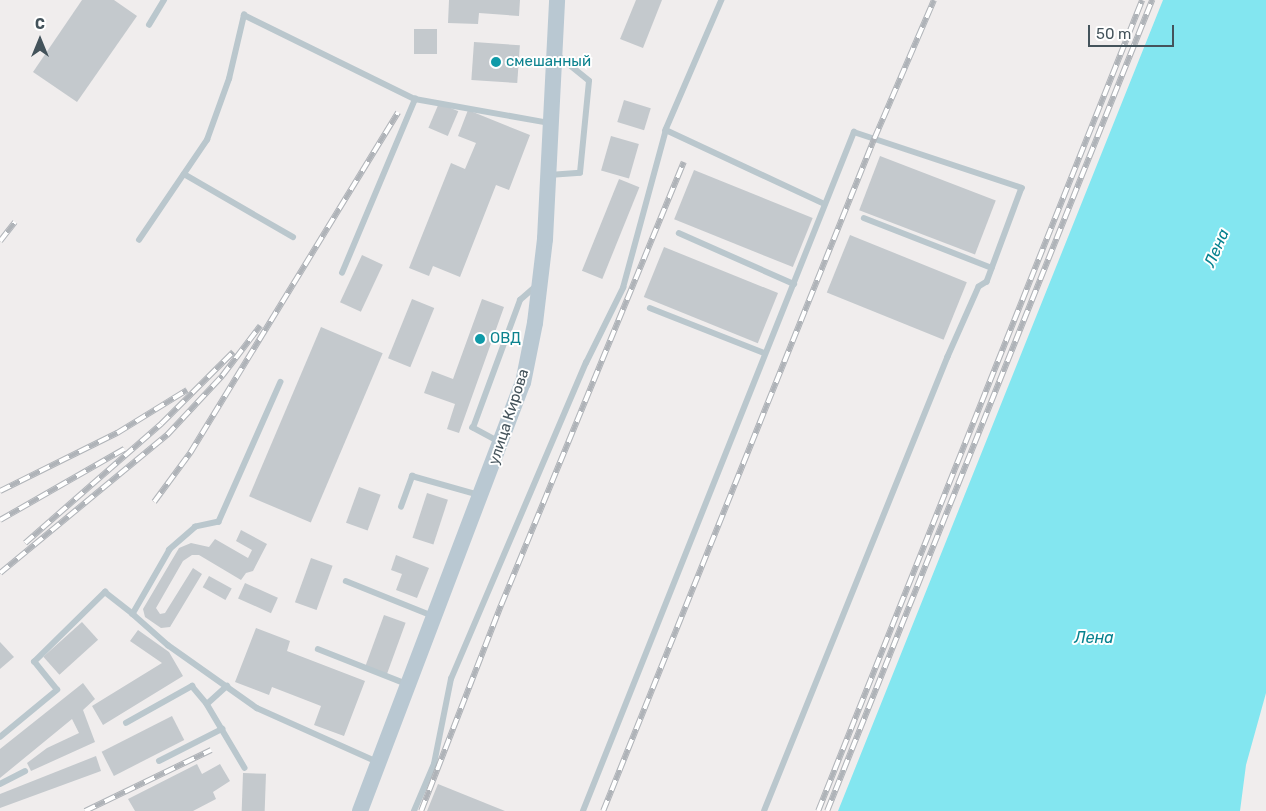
<!DOCTYPE html>
<html>
<head>
<meta charset="utf-8">
<style>
  body { margin:0 }
  #map { position:relative; width:1266px; height:811px; overflow:hidden; background:#f0eded; font-family:Rubik,sans-serif }
  div>[style] { position:absolute }
  .water>* { inset:0; background:#83e6f0 }
  .building>* { inset:0; background:#c4c9cd; transform-origin:0 0 }
  .service>* { height:5.5px; margin:-2.75px; padding:0 2.75px; transform-origin:2.75px; border-radius:2.75px; background:#bac7cd }
  .secondary>* { height:16px; margin:-8px; padding:0 8px; transform-origin:8px; border-radius:8px; background:#b9c8d2 }
  .rail>* { height:5.5px; margin-top:-2.75px; transform-origin:0; background:repeating-linear-gradient(90deg,#fff 0 11px,#afb3b8 0 22px); box-sizing:border-box; border-block:1px solid #afb3b8 }
  .dots>* { width:14px; height:14px; translate:-50% -50%; box-sizing:border-box; border:2px solid #fff; border-radius:50% }
  span { translate:-50% -50%; white-space:nowrap; text-align:center; line-height:1.15; -webkit-text-stroke:4px #fff; paint-order:stroke }
  .culture-label { font-size:15px; color:#0d838f }
  .left { translate:0 -50%; text-align:left }
  .street-label { font-size:15px; color:#44535b }
  .water-label { font-size:16px; color:#07828f; font-style:italic }
  .north { position:absolute; left:15px; top:15px; width:50px; height:50px; -webkit-text-stroke:4px #fff; paint-order:stroke; rotate:0deg; font-size:14px; font-weight:700; line-height:20px; text-align:center; color:#44535b }
  .north::after { content:''; display:block; margin:auto; width:18px; height:22px; background:#44535b; clip-path:polygon(50% 0,100% 100%,50% 72%,0 100%) }
  .scale { position:absolute; left:1088px; top:25px; width:86px; height:22px; box-sizing:border-box; border:2px solid #44535b; border-top:0; padding-left:6px; font-size:15px; line-height:18px; white-space:nowrap; color:#44535b; -webkit-text-stroke:4px #fff; paint-order:stroke }
</style>
</head>
<body>
<div id="map">
  <div class="water">
    <div style="clip-path:polygon(1163px 0,1266px 0,1266px 693px,1246px 765px,1240px 811px,838px 811px)"></div>
  </div>
  <div class="building">
    <div style="clip-path:polygon(82px 0,114px 0,137px 16px,77px 102px,33px 72px)"></div>
    <div style="clip-path:polygon(449px 0,520px 0,519px 16px,479px 13px,478px 24px,448px 23px)"></div>
    <div style="clip-path:polygon(636px 0,662px 0,643px 48px,620px 39px)"></div>
    <div style="left:414px;top:29px;width:23px;height:25px"></div>
    <div style="left:474px;top:42px;width:46px;height:38px;rotate:4deg"></div>
    <div style="left:624px;top:100px;width:28px;height:23px;rotate:17deg"></div>
    <div style="left:439px;top:103px;width:21px;height:27px;rotate:23deg"></div>
    <div style="clip-path:polygon(468px 110px,530px 135px,509px 190px,496px 185px,460px 277px,433px 266px,429px 276px,409px 268px,451px 163px,465px 169px,476px 143px,458px 136px)"></div>
    <div style="left:611px;top:136px;width:29px;height:36px;rotate:16deg"></div>
    <div style="left:880px;top:156px;width:124px;height:58px;rotate:21deg"></div>
    <div style="left:694px;top:170px;width:128px;height:53px;rotate:22deg"></div>
    <div style="left:619px;top:179px;width:22px;height:99px;rotate:22deg"></div>
    <div style="left:850px;top:235px;width:126px;height:62px;rotate:22deg"></div>
    <div style="left:664px;top:247px;width:123px;height:54px;rotate:22deg"></div>
    <div style="left:362px;top:255px;width:23px;height:52px;rotate:25deg"></div>
    <div style="left:412px;top:299px;width:24px;height:64px;rotate:22deg"></div>
    <div style="clip-path:polygon(482px 299px,504px 307px,459px 433px,447px 429px,455px 404px,424px 393px,432px 371px,453px 379px)"></div>
    <div style="left:321px;top:327px;width:67px;height:184px;rotate:23deg"></div>
    <div style="left:359px;top:487px;width:23px;height:38px;rotate:20deg"></div>
    <div style="left:427px;top:493px;width:22px;height:47px;rotate:18deg"></div>
    <div style="clip-path:polygon(241px 530px,267px 544px,253px 571px,246px 573px,241px 580px,199px 555px,192px 555px,183px 561px,156px 608px,160px 614px,165px 613px,193px 568px,202px 574px,170px 627px,161px 628px,145px 617px,143px 609px,179px 548px,191px 543px,209px 547px,215px 539px,248px 558px,252px 550px,236px 541px)"></div>
    <div style="clip-path:polygon(396px 555px,429px 568px,417px 598px,396px 590px,402px 574px,391px 570px)"></div>
    <div style="left:311px;top:558px;width:23px;height:47px;rotate:20deg"></div>
    <div style="left:209px;top:576px;width:26px;height:13px;rotate:29deg"></div>
    <div style="left:245px;top:583px;width:36px;height:17px;rotate:24deg"></div>
    <div style="left:384px;top:615px;width:23px;height:58px;rotate:20deg"></div>
    <div style="left:82px;top:622px;width:24px;height:52px;rotate:48deg"></div>
    <div style="clip-path:polygon(256px 628px,290px 641px,287px 651px,365px 681px,344px 736px,314px 725px,321px 706px,272px 687px,269px 695px,235px 682px)"></div>
    <div style="clip-path:polygon(138px 630px,169px 652px,183px 676px,103px 725px,92px 706px,162px 663px,130px 641px)"></div>
    <div style="clip-path:polygon(0 642px,14px 657px,0 669px)"></div>
    <div style="clip-path:polygon(83px 683px,95px 699px,83px 710px,95px 742px,31px 771px,27px 763px,47px 748px,79px 733px,72px 719px,0 778px,0 749px)"></div>
    <div style="left:172px;top:716px;width:27px;height:79px;rotate:63deg"></div>
    <div style="clip-path:polygon(96px 756px,101px 771px,0 808px,0 794px)"></div>
    <div style="clip-path:polygon(197px 764px,202px 774px,220px 764px,230px 781px,213px 792px,216px 799px,193px 811px,135px 811px,128px 799px)"></div>
    <div style="left:243px;top:773px;width:23px;height:38px;rotate:2deg"></div>
    <div style="clip-path:polygon(438px 784px,505px 811px,427px 811px)"></div>
  </div>
  <div class="service">
    <div style="left:722px;top:0;width:142px;rotate:113.3deg"></div>
    <div style="left:666px;top:130px;width:175px;rotate:25deg"></div>
    <div style="left:149px;top:25px;width:29px;rotate:-59deg"></div>
    <div style="left:184px;top:174px;width:126px;rotate:30deg"></div>
    <div style="left:549px;top:175px;width:31px;rotate:-4deg"></div>
    <div style="left:580px;top:173px;width:92px;rotate:-84.4deg"></div>
    <div style="left:589px;top:81px;width:40px;rotate:-141deg"></div>
    <div style="left:864px;top:218px;width:137px;rotate:21.3deg"></div>
    <div style="left:679px;top:233px;width:126px;rotate:23.9deg"></div>
    <div style="left:139px;top:240px;width:121px;rotate:-55.8deg"></div>
    <div style="left:207px;top:140px;width:65px;rotate:-70.2deg"></div>
    <div style="left:229px;top:79px;width:66px;rotate:-76.8deg"></div>
    <div style="left:244px;top:15px;width:191px;rotate:26.2deg"></div>
    <div style="left:342px;top:273px;width:189px;rotate:-67.2deg"></div>
    <div style="left:415px;top:99px;width:137px;rotate:10.1deg"></div>
    <div style="left:650px;top:308px;width:123px;rotate:21.5deg"></div>
    <div style="left:281px;top:382px;width:153px;rotate:113.9deg"></div>
    <div style="left:219px;top:522px;width:24px;rotate:168deg"></div>
    <div style="left:196px;top:527px;width:35px;rotate:139deg"></div>
    <div style="left:170px;top:550px;width:74px;rotate:120deg"></div>
    <div style="left:133px;top:614px;width:47px;rotate:41.5deg"></div>
    <div style="left:168px;top:645px;width:109px;rotate:35.3deg"></div>
    <div style="left:257px;top:708px;width:133px;rotate:24.1deg"></div>
    <div style="left:499px;top:442px;width:30px;rotate:-152deg"></div>
    <div style="left:473px;top:428px;width:136px;rotate:-69.8deg"></div>
    <div style="left:520px;top:300px;width:20px;rotate:-41deg"></div>
    <div style="left:401px;top:507px;width:33px;rotate:-70deg"></div>
    <div style="left:412px;top:476px;width:70px;rotate:15.8deg"></div>
    <div style="left:346px;top:581px;width:94px;rotate:21.9deg"></div>
    <div style="left:318px;top:649px;width:96px;rotate:21.5deg"></div>
    <div style="left:207px;top:704px;width:74px;rotate:59.3deg"></div>
    <div style="left:126px;top:723px;width:76px;rotate:-29.3deg"></div>
    <div style="left:192px;top:686px;width:23px;rotate:50deg"></div>
    <div style="left:207px;top:704px;width:27px;rotate:-42deg"></div>
    <div style="left:0;top:737px;width:74px;rotate:-39.5deg"></div>
    <div style="left:57px;top:690px;width:36px;rotate:-129deg"></div>
    <div style="left:34px;top:662px;width:100px;rotate:-44.6deg"></div>
    <div style="left:105px;top:592px;width:36px;rotate:38deg"></div>
    <div style="left:159px;top:761px;width:71px;rotate:-26.9deg"></div>
    <div style="left:0;top:784px;width:28px;rotate:-27deg"></div>
    <div style="left:414px;top:811px;width:51px;rotate:-66.9deg"></div>
    <div style="left:434px;top:764px;width:87px;rotate:-78.7deg"></div>
    <div style="left:451px;top:679px;width:344px;rotate:-66.9deg"></div>
    <div style="left:586px;top:363px;width:84px;rotate:-63.7deg"></div>
    <div style="left:623px;top:288px;width:164px;rotate:-74.8deg"></div>
    <div style="left:583px;top:811px;width:731px;rotate:-68.24deg"></div>
    <div style="left:854px;top:132px;width:177px;rotate:18.4deg"></div>
    <div style="left:1022px;top:188px;width:100px;rotate:110.4deg"></div>
    <div style="left:987px;top:282px;width:9px;rotate:148deg"></div>
    <div style="left:979px;top:287px;width:77px;rotate:113.9deg"></div>
    <div style="left:948px;top:357px;width:489px;rotate:112deg"></div>
  </div>
  <div class="secondary">
    <div style="left:360px;top:811px;width:458px;rotate:-69.2deg"></div>
    <div style="left:523px;top:383px;width:61px;rotate:-78.7deg"></div>
    <div style="left:535px;top:323px;width:85px;rotate:-83.2deg"></div>
    <div style="left:545px;top:239px;width:239px;rotate:-87.1deg"></div>
  </div>
  <div class="rail">
    <div style="left:0;top:241px;width:24px;rotate:-52deg"></div>
    <div style="left:0;top:491px;width:131px;rotate:-26.4deg"></div>
    <div style="left:117px;top:433px;width:82px;rotate:-31.6deg"></div>
    <div style="left:154px;top:502px;width:61px;rotate:-53.7deg"></div>
    <div style="left:190px;top:453px;width:399px;rotate:-58.6deg"></div>
    <div style="left:0;top:520px;width:143px;rotate:-29.8deg"></div>
    <div style="left:25px;top:543px;width:181px;rotate:-41.2deg"></div>
    <div style="left:161px;top:424px;width:102px;rotate:-45deg"></div>
    <div style="left:0;top:573px;width:217px;rotate:-39.6deg"></div>
    <div style="left:167px;top:435px;width:81px;rotate:-47deg"></div>
    <div style="left:222px;top:376px;width:63px;rotate:-52.8deg"></div>
    <div style="left:85px;top:811px;width:140px;rotate:-25.8deg"></div>
    <div style="left:421px;top:811px;width:221px;rotate:-68.8deg"></div>
    <div style="left:501px;top:605px;width:479px;rotate:-67.6deg"></div>
    <div style="left:603px;top:811px;width:725px;rotate:-68.04deg"></div>
    <div style="left:874px;top:139px;width:151px;rotate:-66.7deg"></div>
    <div style="left:818px;top:811px;width:873px;rotate:-68.22deg"></div>
    <div style="left:827px;top:811px;width:874px;rotate:-68.16deg"></div>
  </div>
  <div class="dots">
    <div style="left:496px;top:62px;background:#0f9aa8"></div>
    <div style="left:480px;top:339px;background:#0f9aa8"></div>
  </div>
  <div class="culture-label">
    <span class="left" style="left:506px;top:62px">смешанный</span>
    <span class="left" style="left:490px;top:339px">ОВД</span>
  </div>
  <div class="street-label">
    <span style="left:509px;top:417px;rotate:-72deg">улица Кирова</span>
  </div>
  <div class="water-label">
    <span style="left:1217px;top:248px;rotate:-67deg">Лена</span>
    <span style="left:1094px;top:638px">Лена</span>
  </div>
  <div class="north">С</div>
  <div class="scale">50 m</div>
</div>
</body>
</html>
